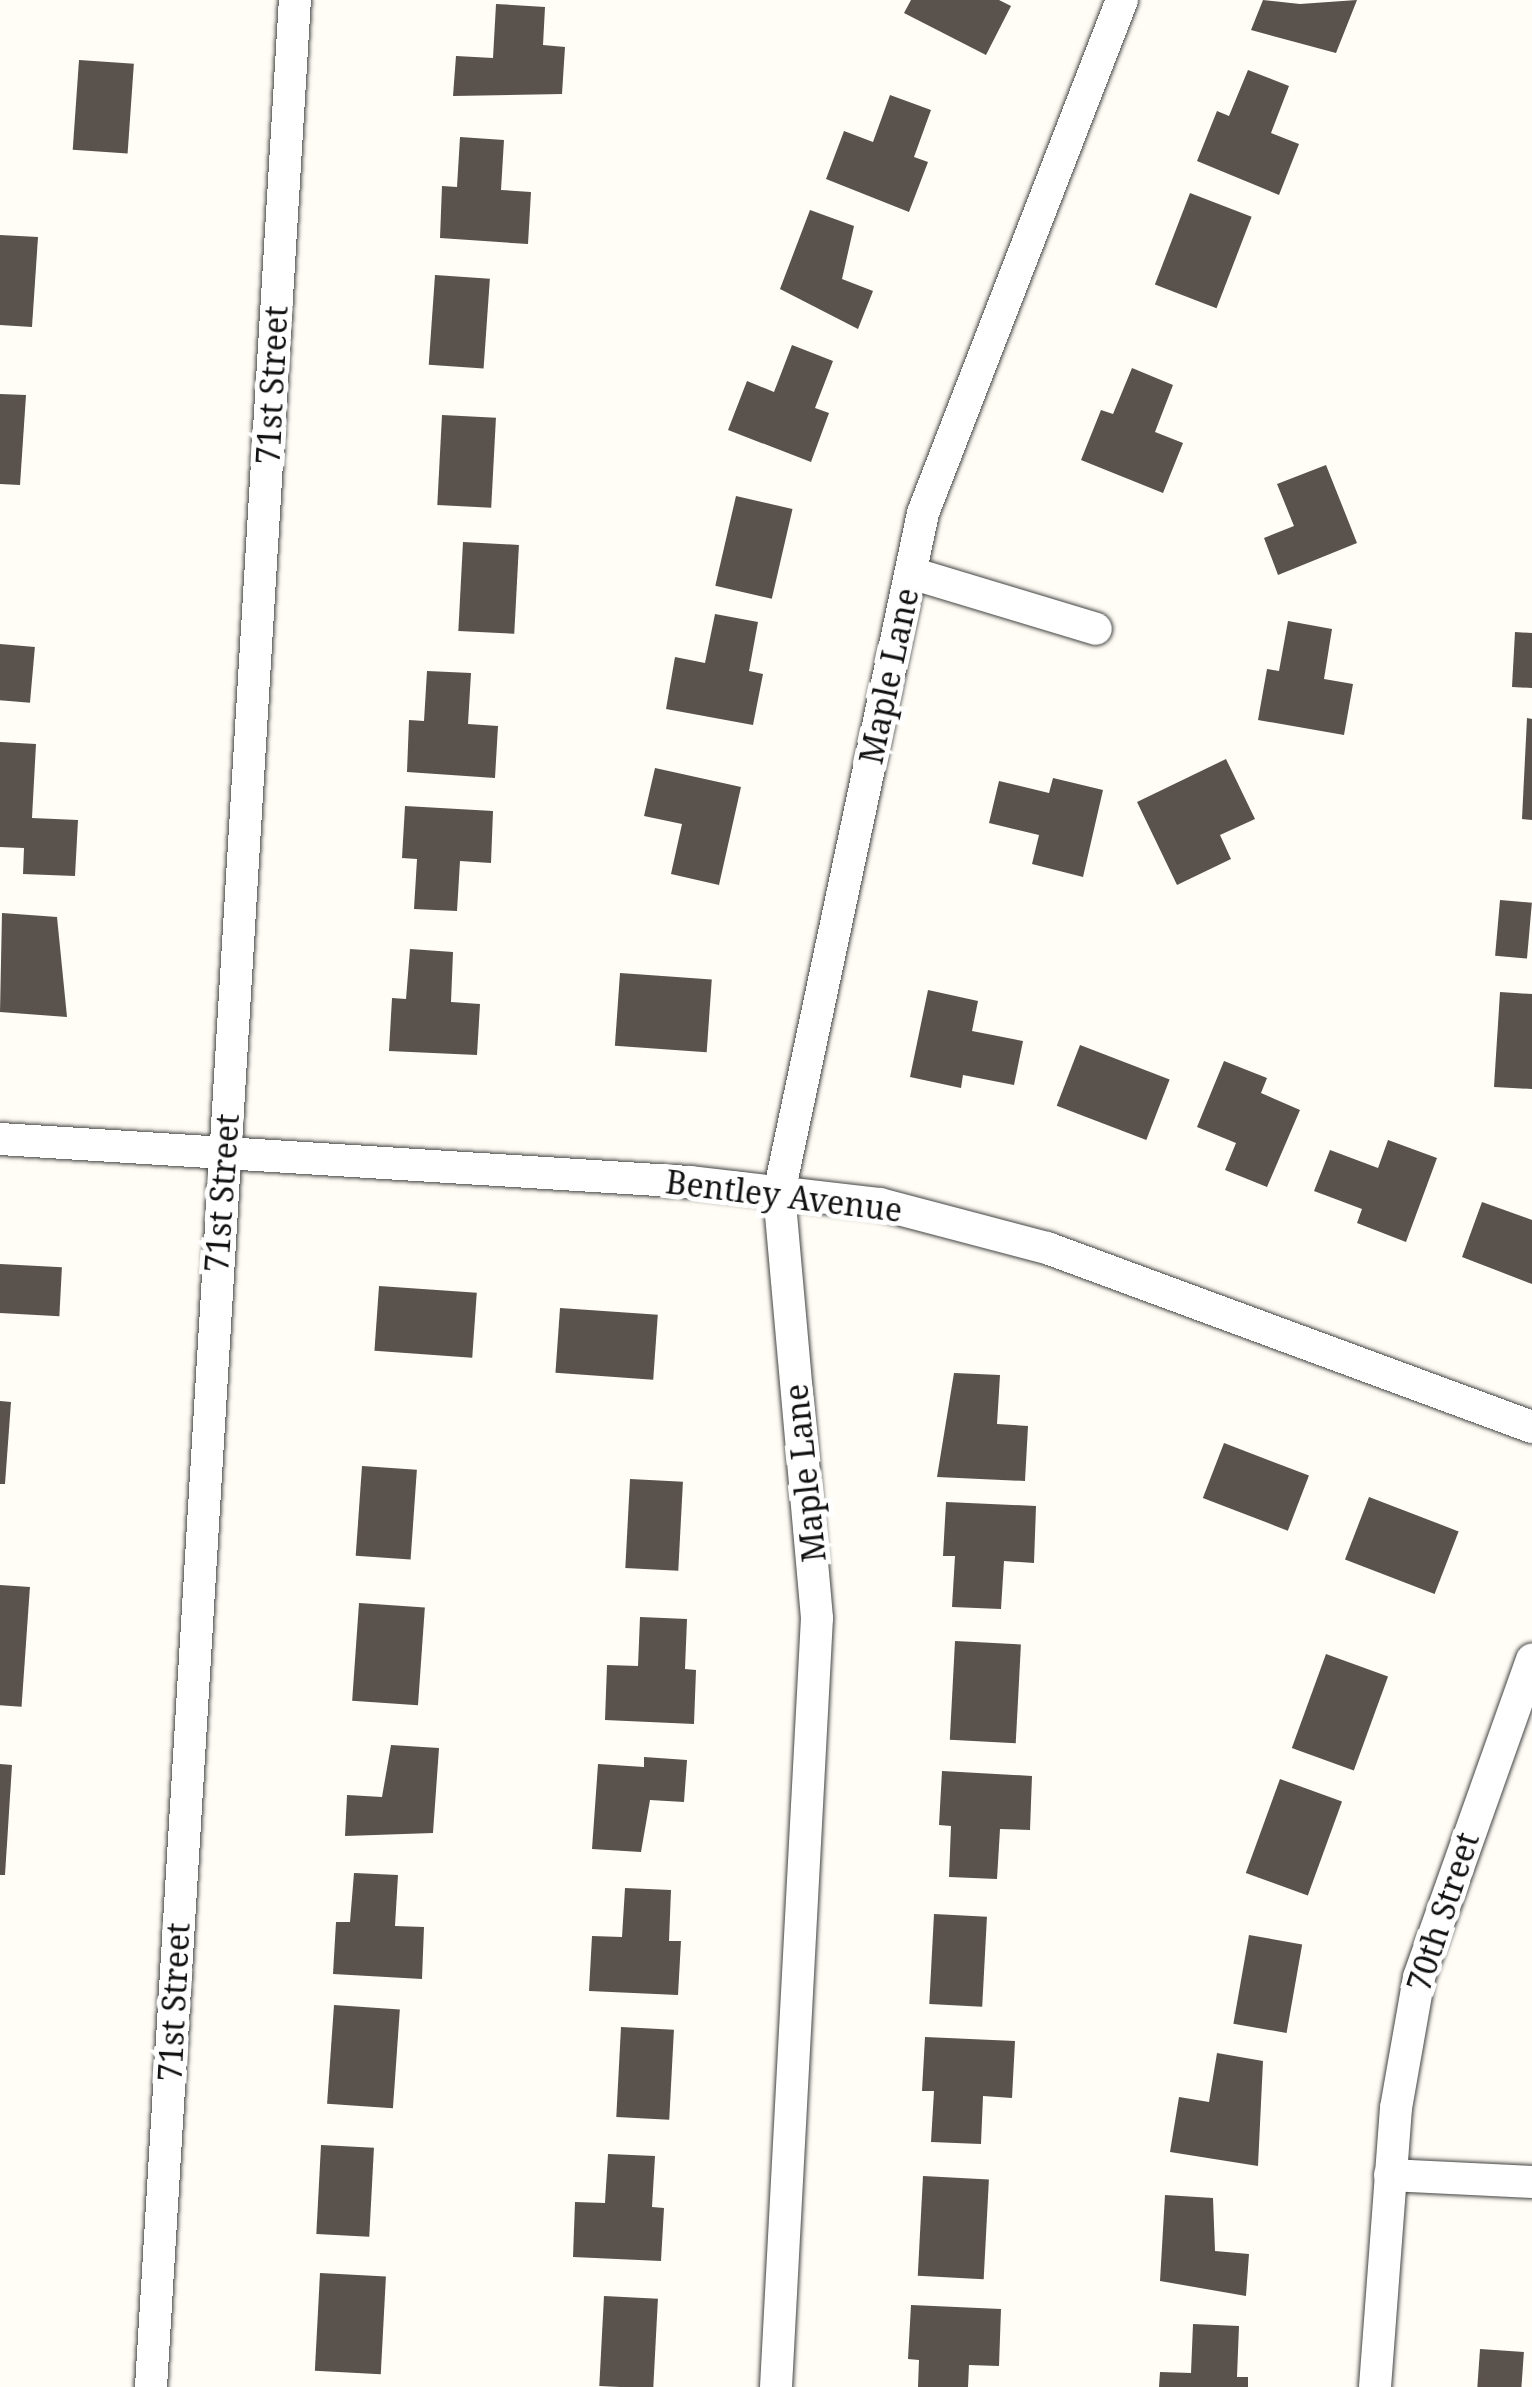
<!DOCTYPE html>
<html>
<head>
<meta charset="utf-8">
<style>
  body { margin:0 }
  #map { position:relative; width:1532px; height:2387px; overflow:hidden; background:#fffdf5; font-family:"Noto Serif",serif }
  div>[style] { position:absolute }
  .building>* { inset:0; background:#5a524d; transform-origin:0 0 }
  .roads { filter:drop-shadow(0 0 2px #444) drop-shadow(0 0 2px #444) }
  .street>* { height:32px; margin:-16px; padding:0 16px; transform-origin:16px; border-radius:16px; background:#fff }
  span { translate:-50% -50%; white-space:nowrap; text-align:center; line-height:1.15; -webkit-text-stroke:10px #fff; paint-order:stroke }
  .street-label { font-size:32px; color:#111 }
</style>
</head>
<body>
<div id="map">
  <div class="building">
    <div style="clip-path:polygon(911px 0,999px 0,1011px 6px,986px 55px,904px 13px)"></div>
    <div style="clip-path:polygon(1263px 0,1300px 4px,1357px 0,1336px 53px,1251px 30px)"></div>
    <div style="clip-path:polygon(496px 4px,545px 7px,543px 45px,565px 47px,562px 94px,453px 96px,456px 56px,493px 58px)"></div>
    <div style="left:79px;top:60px;width:55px;height:90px;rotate:4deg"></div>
    <div style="clip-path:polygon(1248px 70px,1289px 86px,1271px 133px,1299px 144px,1279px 195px,1197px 161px,1217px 111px,1229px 116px)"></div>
    <div style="clip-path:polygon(890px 95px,931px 110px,914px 157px,928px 162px,909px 212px,826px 179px,844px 131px,873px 142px)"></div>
    <div style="clip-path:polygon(460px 137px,504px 140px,501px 190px,531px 192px,528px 244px,440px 238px,442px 186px,457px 187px)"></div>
    <div style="left:1190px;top:193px;width:66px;height:98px;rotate:21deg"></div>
    <div style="clip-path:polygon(810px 210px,854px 226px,842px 279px,873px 291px,858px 329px,780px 289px)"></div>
    <div style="clip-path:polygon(0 235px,38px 237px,32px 327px,0 325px)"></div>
    <div style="left:435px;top:275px;width:55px;height:90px;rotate:4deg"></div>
    <div style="clip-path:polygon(792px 345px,833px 361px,815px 408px,829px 413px,811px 462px,728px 430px,747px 381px,774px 392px)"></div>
    <div style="clip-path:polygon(1132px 368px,1173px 385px,1155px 432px,1183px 443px,1163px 493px,1081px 460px,1101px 410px,1113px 414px)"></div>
    <div style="clip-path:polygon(0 394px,26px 395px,20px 485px,0 484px)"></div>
    <div style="left:442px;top:415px;width:54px;height:90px;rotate:3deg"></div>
    <div style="clip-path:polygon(1326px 465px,1357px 543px,1278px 575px,1264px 538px,1294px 526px,1277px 484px)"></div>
    <div style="left:736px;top:496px;width:58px;height:92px;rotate:13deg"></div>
    <div style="left:463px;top:542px;width:56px;height:89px;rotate:3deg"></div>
    <div style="clip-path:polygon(715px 614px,758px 622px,749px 671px,763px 674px,753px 725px,666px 709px,675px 657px,705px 663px)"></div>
    <div style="clip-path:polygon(1288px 621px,1332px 629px,1324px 679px,1353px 684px,1344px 735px,1258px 720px,1267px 669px,1279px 671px)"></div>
    <div style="clip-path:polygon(1515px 632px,1532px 633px,1532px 688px,1512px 687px)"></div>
    <div style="left:0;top:644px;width:35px;height:56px;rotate:5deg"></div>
    <div style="clip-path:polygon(427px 671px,471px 673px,468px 724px,498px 726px,495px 778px,407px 772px,409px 720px,424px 721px)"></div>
    <div style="clip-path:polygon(1527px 718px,1532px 719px,1532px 820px,1522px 819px)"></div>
    <div style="clip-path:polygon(0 742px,36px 744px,32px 818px,78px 820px,75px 876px,23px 874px,24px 848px,0 847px)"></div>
    <div style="clip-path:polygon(1226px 759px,1255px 819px,1220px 835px,1231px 859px,1177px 885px,1137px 802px)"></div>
    <div style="clip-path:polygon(655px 768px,741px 787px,719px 885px,671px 874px,682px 824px,644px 816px)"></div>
    <div style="clip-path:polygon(1053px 778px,1103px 790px,1083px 877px,1032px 864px,1039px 835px,989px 823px,999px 781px,1049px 793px)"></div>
    <div style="clip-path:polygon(405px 806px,493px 811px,491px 863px,460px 861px,457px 911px,414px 909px,417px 859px,402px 858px)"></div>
    <div style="left:1500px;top:900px;width:32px;height:56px;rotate:5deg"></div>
    <div style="clip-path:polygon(2px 913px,57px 917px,67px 1017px,0 1012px)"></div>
    <div style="clip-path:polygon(410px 949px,453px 952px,451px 1002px,480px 1004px,477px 1055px,389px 1051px,392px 998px,406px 999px)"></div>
    <div style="left:620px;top:973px;width:92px;height:73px;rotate:4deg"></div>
    <div style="clip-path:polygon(928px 990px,978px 1001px,972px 1031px,1023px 1041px,1014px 1085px,963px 1075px,961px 1088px,910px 1077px)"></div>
    <div style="clip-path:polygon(1500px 992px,1532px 994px,1532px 1089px,1494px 1087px)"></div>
    <div style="left:1080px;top:1045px;width:96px;height:65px;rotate:21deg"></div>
    <div style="clip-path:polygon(1224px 1061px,1267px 1078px,1261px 1093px,1300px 1110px,1267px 1187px,1225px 1170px,1236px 1143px,1197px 1127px)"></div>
    <div style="clip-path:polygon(1388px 1140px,1437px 1158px,1406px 1242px,1357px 1223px,1362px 1209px,1314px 1191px,1330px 1150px,1378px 1168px)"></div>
    <div style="clip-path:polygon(1482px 1202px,1532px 1220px,1532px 1284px,1462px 1257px)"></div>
    <div style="left:0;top:1264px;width:62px;height:49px;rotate:3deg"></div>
    <div style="left:379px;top:1286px;width:98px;height:65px;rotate:4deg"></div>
    <div style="left:560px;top:1308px;width:98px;height:65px;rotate:4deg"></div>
    <div style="clip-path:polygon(954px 1373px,1000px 1375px,997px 1424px,1028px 1426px,1025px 1481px,937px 1477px)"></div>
    <div style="clip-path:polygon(0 1401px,11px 1402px,5px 1484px,0 1484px)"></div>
    <div style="left:1224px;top:1443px;width:91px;height:59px;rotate:21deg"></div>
    <div style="left:362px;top:1466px;width:55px;height:90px;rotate:4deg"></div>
    <div style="left:630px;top:1479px;width:53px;height:89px;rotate:3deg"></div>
    <div style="left:1369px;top:1497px;width:96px;height:67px;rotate:21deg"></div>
    <div style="clip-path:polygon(946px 1502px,1036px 1506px,1034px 1563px,1004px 1561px,1001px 1609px,952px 1607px,955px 1556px,943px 1556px)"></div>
    <div style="left:0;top:1585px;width:30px;height:120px;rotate:4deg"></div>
    <div style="left:359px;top:1603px;width:66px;height:98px;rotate:4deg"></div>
    <div style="clip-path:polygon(640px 1617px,687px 1619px,685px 1669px,696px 1670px,694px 1724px,605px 1720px,607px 1665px,638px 1666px)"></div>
    <div style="left:955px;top:1641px;width:66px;height:99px;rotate:3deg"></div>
    <div style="left:1326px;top:1654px;width:66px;height:100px;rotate:20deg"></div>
    <div style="clip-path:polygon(391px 1745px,439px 1748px,433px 1833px,345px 1836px,347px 1795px,382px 1797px)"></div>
    <div style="clip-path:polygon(644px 1757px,687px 1760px,684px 1802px,650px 1800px,641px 1852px,592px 1849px,598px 1764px,644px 1767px)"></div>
    <div style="clip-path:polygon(0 1764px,12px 1765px,5px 1875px,0 1875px)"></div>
    <div style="clip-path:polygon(942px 1771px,1032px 1776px,1030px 1830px,1000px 1829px,997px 1879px,949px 1877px,951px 1826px,939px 1825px)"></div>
    <div style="left:1280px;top:1779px;width:66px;height:100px;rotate:20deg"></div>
    <div style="clip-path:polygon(354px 1873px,398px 1875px,395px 1926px,424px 1927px,422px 1979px,333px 1974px,336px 1922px,350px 1922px)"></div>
    <div style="clip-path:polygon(625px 1888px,671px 1890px,669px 1941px,681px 1941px,678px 1995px,589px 1991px,592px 1936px,622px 1937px)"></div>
    <div style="left:934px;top:1914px;width:53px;height:90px;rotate:3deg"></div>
    <div style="left:1249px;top:1935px;width:54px;height:90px;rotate:10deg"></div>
    <div style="left:334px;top:2005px;width:66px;height:99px;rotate:4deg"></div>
    <div style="left:621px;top:2027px;width:53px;height:90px;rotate:3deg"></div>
    <div style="clip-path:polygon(925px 2037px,1015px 2041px,1012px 2098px,983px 2096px,981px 2144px,931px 2142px,934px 2091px,922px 2091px)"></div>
    <div style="clip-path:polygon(1217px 2053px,1263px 2061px,1258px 2166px,1170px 2152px,1179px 2097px,1209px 2102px)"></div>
    <div style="left:321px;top:2145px;width:53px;height:89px;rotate:3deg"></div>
    <div style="clip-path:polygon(608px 2154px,655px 2156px,652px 2207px,664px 2208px,661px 2261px,573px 2257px,575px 2202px,605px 2203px)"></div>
    <div style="left:923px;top:2176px;width:66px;height:100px;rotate:3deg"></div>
    <div style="clip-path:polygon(1165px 2195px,1213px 2198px,1215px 2251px,1249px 2254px,1246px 2296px,1160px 2281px)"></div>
    <div style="left:320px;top:2273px;width:66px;height:98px;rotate:3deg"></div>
    <div style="left:604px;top:2296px;width:54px;height:90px;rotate:3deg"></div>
    <div style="clip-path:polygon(911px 2305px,1001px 2309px,999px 2366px,969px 2365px,968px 2387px,918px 2387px,919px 2360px,908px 2359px)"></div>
    <div style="clip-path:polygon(1193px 2324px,1239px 2326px,1237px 2377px,1248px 2377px,1248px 2387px,1159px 2387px,1160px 2372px,1191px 2373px)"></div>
    <div style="left:1480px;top:2349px;width:44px;height:38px;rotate:4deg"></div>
  </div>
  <div class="roads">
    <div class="street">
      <div style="left:911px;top:573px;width:193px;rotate:16.8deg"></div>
      <div style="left:0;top:1139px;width:691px;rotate:3.57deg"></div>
      <div style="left:690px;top:1182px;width:191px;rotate:6.6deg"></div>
      <div style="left:880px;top:1204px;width:173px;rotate:14.8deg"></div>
      <div style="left:1047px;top:1248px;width:517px;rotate:20.26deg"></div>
      <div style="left:1390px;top:2175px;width:142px;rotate:2.8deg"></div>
      <div style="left:151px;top:2387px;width:2391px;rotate:-86.55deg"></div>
      <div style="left:776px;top:2387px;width:770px;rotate:-86.95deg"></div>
      <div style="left:817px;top:1618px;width:427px;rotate:-95.1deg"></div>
      <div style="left:779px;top:1193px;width:695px;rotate:-78.04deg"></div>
      <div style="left:923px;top:513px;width:550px;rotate:-68.8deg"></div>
      <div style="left:1375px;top:2387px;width:280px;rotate:-85.7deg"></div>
      <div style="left:1396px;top:2108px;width:133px;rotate:-80deg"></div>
      <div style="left:1419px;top:1977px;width:337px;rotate:-70.4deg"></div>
    </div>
  </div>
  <div class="street-label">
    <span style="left:272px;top:385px;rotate:-87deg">71st Street</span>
    <span style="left:889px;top:676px;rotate:-78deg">Maple Lane</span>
    <span style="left:222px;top:1193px;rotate:-86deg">71st Street</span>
    <span style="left:784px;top:1196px;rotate:7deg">Bentley Avenue</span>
    <span style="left:805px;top:1473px;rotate:-96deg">Maple Lane</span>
    <span style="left:1443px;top:1912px;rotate:-72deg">70th Street</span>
    <span style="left:174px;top:2002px;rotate:-87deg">71st Street</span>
  </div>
</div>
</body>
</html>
